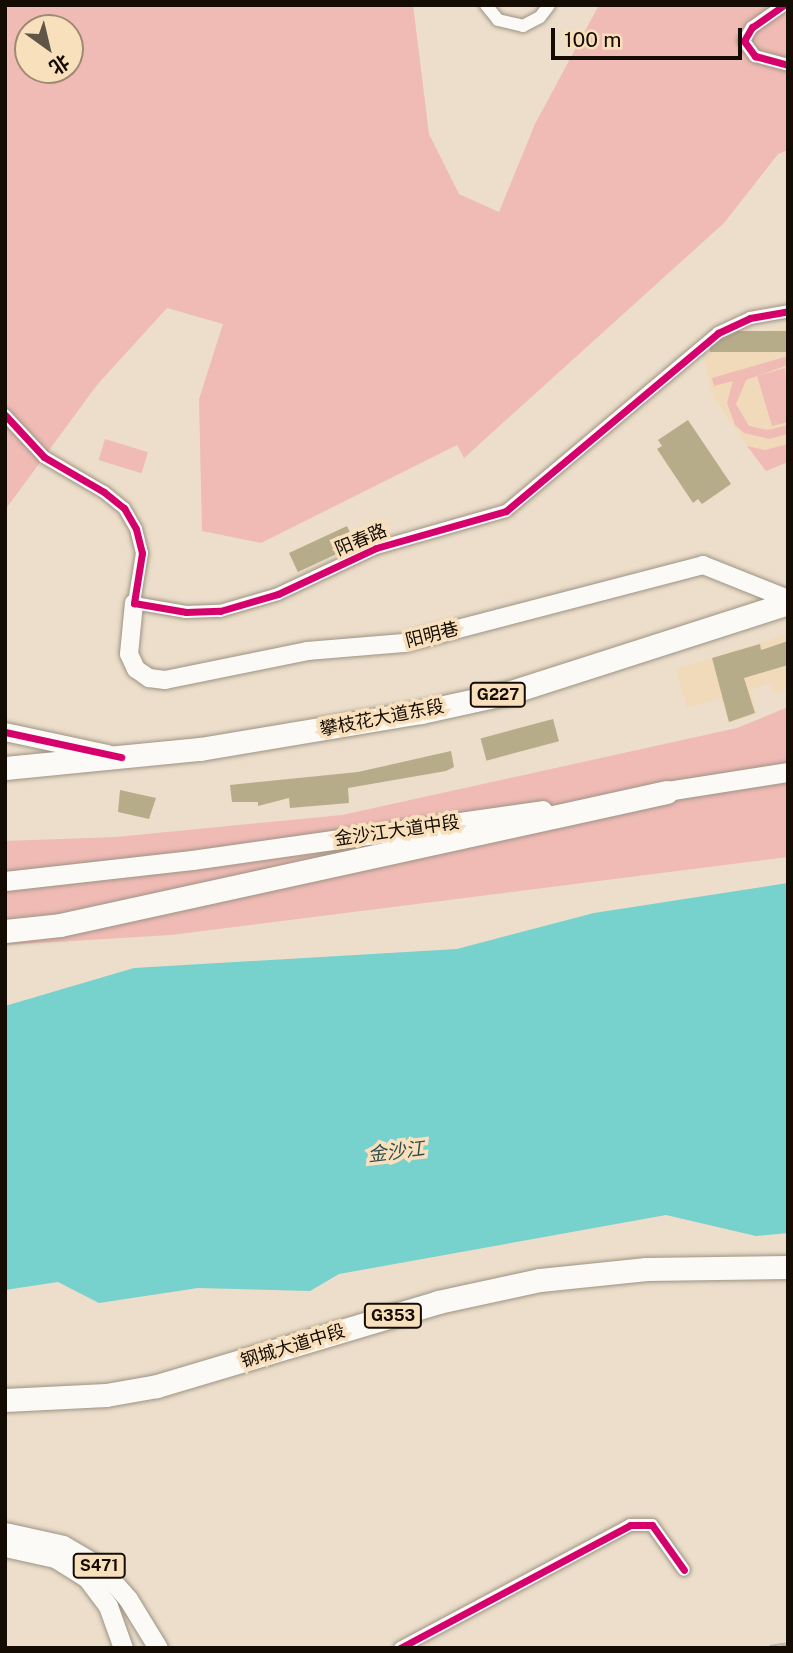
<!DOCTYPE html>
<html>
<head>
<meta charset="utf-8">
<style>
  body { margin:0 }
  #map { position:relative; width:793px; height:1653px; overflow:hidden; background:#ecdeca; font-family:"Public Sans","Noto Sans SC",sans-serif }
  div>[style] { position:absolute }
  .built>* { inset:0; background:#f0daba }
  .green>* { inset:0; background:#f0bbb5; transform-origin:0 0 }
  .water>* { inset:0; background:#77d1cd }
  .building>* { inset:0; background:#b7ac89; transform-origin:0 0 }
  .roads { filter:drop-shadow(0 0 2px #9d9384) drop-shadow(0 0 2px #9d9384) }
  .street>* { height:12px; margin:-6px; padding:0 6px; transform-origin:6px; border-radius:6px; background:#fcfaf7 }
  .secondary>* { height:18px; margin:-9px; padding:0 9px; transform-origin:9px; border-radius:9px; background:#fcfaf7 }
  .primary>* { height:19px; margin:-9.5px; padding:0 9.5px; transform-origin:9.5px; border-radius:9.5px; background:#fcfaf7 }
  .highway>* { height:23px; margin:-11.5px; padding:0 11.5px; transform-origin:11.5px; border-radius:11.5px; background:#fcfaf7 }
  .rail>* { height:6px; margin-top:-3px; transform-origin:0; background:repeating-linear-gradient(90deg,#f9e0bd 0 10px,#b9b6b1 0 20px); box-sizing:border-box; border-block:2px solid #b9b6b1 }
  .cycleway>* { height:7px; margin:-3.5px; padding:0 3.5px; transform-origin:3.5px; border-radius:3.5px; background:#d6006c }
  span { translate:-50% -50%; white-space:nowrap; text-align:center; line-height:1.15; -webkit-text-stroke:7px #f9e0bd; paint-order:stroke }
  .shield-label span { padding:2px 5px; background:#f9e0bd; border:2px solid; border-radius:5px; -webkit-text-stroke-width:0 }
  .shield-label { font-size:16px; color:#140c02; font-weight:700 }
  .street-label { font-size:18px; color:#140c02 }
  .water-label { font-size:19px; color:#304d4d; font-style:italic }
  .frame { position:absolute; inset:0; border:7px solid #140c02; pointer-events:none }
  .north { position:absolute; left:14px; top:14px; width:70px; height:70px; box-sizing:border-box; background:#f9e0bd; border:2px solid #9d8b72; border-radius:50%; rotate:146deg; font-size:19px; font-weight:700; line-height:28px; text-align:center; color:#140c02 }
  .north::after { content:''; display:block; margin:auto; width:24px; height:32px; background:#605648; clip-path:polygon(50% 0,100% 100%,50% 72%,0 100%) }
  .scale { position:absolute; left:551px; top:28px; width:191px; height:32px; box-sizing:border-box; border:4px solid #140c02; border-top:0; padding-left:9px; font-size:21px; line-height:24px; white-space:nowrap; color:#140c02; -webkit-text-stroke:5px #f9e0bd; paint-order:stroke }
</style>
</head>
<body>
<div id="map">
  <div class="built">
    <div style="clip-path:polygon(788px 325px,788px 462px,766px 471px,714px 399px,704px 359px,712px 348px)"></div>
    <div style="clip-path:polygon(788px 634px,788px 690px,774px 694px,770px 683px,750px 690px,757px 714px,729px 723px,721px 698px,687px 708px,676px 669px)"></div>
  </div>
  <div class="green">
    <div style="clip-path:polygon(evenodd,5px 5px,413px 5px,429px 134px,459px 194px,499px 212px,535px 124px,599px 5px,788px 5px,788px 150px,778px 154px,724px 223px,464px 458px,457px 445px,261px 543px,202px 531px,199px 399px,223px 324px,167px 308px,97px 385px,5px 510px,5px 5px,28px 28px,70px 28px,70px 70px,28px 70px,28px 28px)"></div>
    <div style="clip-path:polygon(788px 356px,788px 365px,746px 380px,736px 404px,749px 426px,768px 430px,788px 425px,788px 434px,769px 439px,744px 433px,735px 425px,727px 403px,733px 381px,714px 386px,712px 378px)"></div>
    <div style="clip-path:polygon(785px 368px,788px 422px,772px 426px,757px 376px)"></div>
    <div style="left:105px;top:439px;width:45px;height:22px;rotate:17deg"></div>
    <div style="clip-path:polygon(788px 444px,788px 462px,766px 471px,747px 446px,765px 450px)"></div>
    <div style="clip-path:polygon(788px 707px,788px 857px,171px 935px,5px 945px,5px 841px,116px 837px,342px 815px,737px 728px)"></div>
  </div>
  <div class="water">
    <div style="clip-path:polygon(788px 883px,788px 1233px,756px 1236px,666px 1215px,339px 1274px,310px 1291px,198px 1288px,99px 1303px,58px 1282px,5px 1290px,5px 1006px,134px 968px,457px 949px,594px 913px)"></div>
  </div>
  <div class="building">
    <div style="left:788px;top:331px;width:21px;height:78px;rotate:90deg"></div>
    <div style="clip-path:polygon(688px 420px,731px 484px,702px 504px,698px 499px,693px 503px,657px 449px,662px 446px,658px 440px)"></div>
    <div style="left:347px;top:526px;width:21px;height:64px;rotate:65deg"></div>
    <div style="clip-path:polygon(788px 641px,788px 665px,744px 678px,755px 713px,729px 722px,712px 658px,760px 644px,761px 650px)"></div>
    <div style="left:553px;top:719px;width:23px;height:75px;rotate:75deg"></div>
    <div style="clip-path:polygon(451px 751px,454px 767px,446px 771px,348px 788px,349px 803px,290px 808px,289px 798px,258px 806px,258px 802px,232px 802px,230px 785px,358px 772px)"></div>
    <div style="clip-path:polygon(120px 790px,156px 798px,149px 819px,118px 812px)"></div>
  </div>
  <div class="roads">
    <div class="street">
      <div style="left:486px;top:5px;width:19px;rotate:51deg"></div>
      <div style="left:498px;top:20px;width:26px;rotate:13deg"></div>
      <div style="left:523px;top:26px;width:19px;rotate:-28deg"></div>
      <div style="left:540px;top:17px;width:15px;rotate:-53deg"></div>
      <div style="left:784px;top:5px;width:39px;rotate:145deg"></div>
      <div style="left:752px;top:27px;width:16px;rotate:120deg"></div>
      <div style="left:744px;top:41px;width:19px;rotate:54deg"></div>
      <div style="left:755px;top:56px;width:34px;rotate:15deg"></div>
      <div style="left:5px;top:415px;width:57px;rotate:47.1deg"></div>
      <div style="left:44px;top:457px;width:69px;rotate:30.3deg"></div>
      <div style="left:104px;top:492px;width:26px;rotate:39deg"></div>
      <div style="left:124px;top:508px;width:24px;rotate:60deg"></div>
      <div style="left:136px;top:529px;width:25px;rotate:76deg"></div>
      <div style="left:142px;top:553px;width:51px;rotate:99.1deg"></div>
      <div style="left:134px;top:603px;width:53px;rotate:9.8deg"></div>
      <div style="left:186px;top:612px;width:34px;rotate:-2deg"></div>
      <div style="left:220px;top:611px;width:60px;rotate:-16.3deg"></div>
      <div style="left:278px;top:594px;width:108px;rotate:-25.1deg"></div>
      <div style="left:376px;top:548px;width:135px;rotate:-15.9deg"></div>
      <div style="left:506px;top:511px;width:277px;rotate:-40deg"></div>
      <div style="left:718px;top:333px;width:35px;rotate:-25deg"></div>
      <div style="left:750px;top:318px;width:39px;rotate:-10deg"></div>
      <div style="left:400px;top:1648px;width:261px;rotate:-28.1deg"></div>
      <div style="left:630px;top:1525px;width:22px"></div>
      <div style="left:652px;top:1525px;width:55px;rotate:54.6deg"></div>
    </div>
    <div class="secondary">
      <div style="left:134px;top:603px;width:51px;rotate:95.6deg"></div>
      <div style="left:129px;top:654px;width:17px;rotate:65deg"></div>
      <div style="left:136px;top:669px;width:16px;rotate:35deg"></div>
      <div style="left:149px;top:678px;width:16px;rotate:7deg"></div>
      <div style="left:165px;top:680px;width:145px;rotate:-11.5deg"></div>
      <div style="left:307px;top:651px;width:97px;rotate:-4.7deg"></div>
      <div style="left:404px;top:643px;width:309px;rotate:-14.6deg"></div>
      <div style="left:703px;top:565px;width:92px;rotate:21.8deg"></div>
      <div style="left:5px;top:732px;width:105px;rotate:12.1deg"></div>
    </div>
    <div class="primary">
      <div style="left:655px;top:793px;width:135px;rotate:-9deg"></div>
      <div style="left:5px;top:881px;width:188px;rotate:-6.4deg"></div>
      <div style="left:192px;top:860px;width:354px;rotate:-8.1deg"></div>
      <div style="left:5px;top:1532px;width:59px;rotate:12.6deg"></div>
      <div style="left:63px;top:1545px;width:42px;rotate:30.3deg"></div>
      <div style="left:99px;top:1566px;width:44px;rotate:48.7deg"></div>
      <div style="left:128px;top:1599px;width:57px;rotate:58.5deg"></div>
      <div style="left:5px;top:1547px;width:51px;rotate:12.4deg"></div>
      <div style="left:55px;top:1558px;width:38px;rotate:32deg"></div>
      <div style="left:87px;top:1578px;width:35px;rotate:53deg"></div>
      <div style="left:108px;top:1606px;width:45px;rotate:70.3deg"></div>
    </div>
    <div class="highway">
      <div style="left:5px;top:768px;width:196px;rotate:-5.6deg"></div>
      <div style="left:200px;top:749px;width:224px;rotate:-9.5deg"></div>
      <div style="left:421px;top:712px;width:89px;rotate:-12.3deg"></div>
      <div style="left:508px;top:693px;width:294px;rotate:-17.8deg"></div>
      <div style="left:5px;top:931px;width:55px;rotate:-6.2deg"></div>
      <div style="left:60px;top:925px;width:621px;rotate:-12.36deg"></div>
      <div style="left:5px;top:1400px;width:101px;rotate:-2.8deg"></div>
      <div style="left:106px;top:1395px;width:52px;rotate:-10deg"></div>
      <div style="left:157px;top:1386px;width:293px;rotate:-16.6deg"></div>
      <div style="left:438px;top:1302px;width:104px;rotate:-12.2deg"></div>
      <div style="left:540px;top:1280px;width:107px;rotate:-5.9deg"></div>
      <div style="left:646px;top:1269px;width:142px;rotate:-0.8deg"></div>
    </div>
  </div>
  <div class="rail">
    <div style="left:770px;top:1648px;width:18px;rotate:-9deg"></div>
  </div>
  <div class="cycleway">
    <div style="left:784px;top:5px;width:39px;rotate:145deg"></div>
    <div style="left:752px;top:27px;width:16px;rotate:120deg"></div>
    <div style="left:744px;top:41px;width:19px;rotate:54deg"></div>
    <div style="left:755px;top:56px;width:34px;rotate:15deg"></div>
    <div style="left:5px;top:415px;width:57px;rotate:47.1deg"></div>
    <div style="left:44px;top:457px;width:69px;rotate:30.3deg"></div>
    <div style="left:104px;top:492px;width:26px;rotate:39deg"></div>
    <div style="left:124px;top:508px;width:24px;rotate:60deg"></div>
    <div style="left:136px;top:529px;width:25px;rotate:76deg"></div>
    <div style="left:142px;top:553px;width:51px;rotate:99.1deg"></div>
    <div style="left:134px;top:603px;width:53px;rotate:9.8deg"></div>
    <div style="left:186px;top:612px;width:34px;rotate:-2deg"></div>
    <div style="left:220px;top:611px;width:60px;rotate:-16.3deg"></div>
    <div style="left:278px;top:594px;width:108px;rotate:-25.1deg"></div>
    <div style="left:376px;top:548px;width:135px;rotate:-15.9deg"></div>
    <div style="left:506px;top:511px;width:277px;rotate:-40deg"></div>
    <div style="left:718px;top:333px;width:35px;rotate:-25deg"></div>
    <div style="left:750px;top:318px;width:39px;rotate:-10deg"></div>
    <div style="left:5px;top:732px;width:119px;rotate:12.2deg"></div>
    <div style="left:400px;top:1648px;width:261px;rotate:-28.1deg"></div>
    <div style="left:630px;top:1525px;width:22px"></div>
    <div style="left:652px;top:1525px;width:55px;rotate:54.6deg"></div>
  </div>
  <div class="shield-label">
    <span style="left:498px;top:695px">G227</span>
    <span style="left:393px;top:1316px">G353</span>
    <span style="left:99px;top:1566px">S471</span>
  </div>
  <div class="street-label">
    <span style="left:361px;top:540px;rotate:-23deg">阳春路</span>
    <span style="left:432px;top:635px;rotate:-14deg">阳明巷</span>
    <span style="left:382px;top:718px;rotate:-11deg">攀枝花大道东段</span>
    <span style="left:397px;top:831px;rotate:-8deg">金沙江大道中段</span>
    <span style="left:293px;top:1346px;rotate:-17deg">钢城大道中段</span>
  </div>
  <div class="water-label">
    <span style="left:396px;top:1152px;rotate:-7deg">金沙江</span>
  </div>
  <div class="frame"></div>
  <div class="north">北</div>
  <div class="scale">100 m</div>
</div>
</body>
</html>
